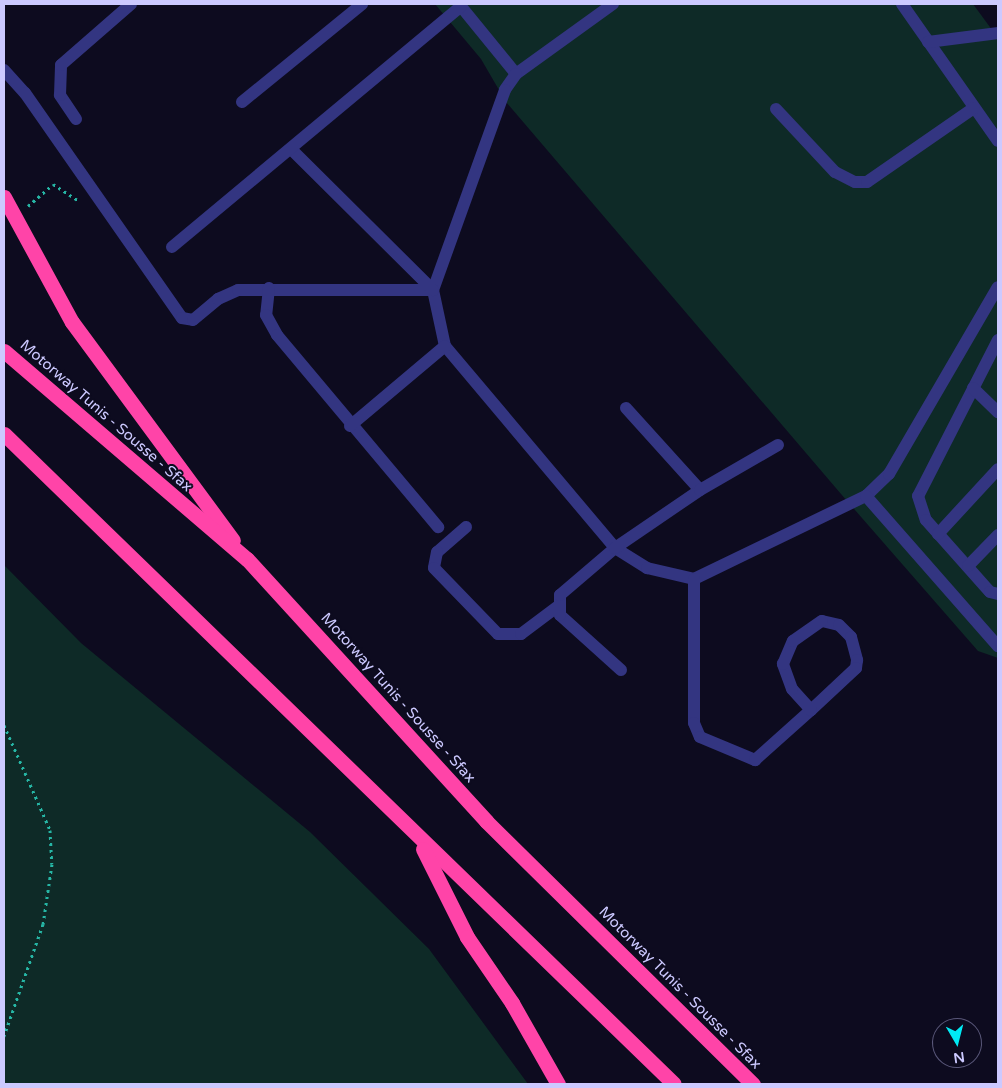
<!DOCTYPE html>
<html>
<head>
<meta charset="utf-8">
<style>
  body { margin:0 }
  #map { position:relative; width:1002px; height:1088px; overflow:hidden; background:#0d0b1f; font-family:"Varela Round",sans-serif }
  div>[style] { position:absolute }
  .green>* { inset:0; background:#0e2a27 }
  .path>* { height:3px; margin-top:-1.5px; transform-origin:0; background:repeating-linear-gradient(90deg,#26b6a5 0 2.5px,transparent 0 6.5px) }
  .minor>* { height:12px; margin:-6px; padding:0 6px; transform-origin:6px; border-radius:6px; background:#333581 }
  .highway>* { height:15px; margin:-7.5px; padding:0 7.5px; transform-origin:7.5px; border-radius:7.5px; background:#ff44a8 }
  span { translate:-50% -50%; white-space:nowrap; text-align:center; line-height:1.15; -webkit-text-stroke:4px #0d0b1f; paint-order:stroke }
  .street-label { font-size:15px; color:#ccc9ff }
  .frame { position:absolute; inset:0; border:5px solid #ccc9ff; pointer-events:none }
  .north { position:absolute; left:932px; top:1018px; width:50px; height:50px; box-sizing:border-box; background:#0d0b1f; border:1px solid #595779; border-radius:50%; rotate:172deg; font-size:14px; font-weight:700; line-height:20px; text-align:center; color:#ccc9ff }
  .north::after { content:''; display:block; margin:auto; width:18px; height:22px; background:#00eaf4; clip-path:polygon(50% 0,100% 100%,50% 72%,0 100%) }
</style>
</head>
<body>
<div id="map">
  <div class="green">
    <div style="clip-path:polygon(435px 4px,973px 4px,998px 38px,998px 658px,978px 651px,841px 494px,506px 102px,481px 59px)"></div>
    <div style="clip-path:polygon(4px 565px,81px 643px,310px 832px,429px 949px,528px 1084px,4px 1084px)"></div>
  </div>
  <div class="path">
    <div style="left:28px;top:206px;width:33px;rotate:-41deg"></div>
    <div style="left:53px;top:184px;width:31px;rotate:33deg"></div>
    <div style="left:4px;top:725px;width:115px;rotate:66.3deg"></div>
    <div style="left:50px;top:830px;width:34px;rotate:87deg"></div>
    <div style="left:52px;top:864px;width:61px;rotate:98.5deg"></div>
    <div style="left:43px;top:924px;width:119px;rotate:109.2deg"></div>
  </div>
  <div class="minor">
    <div style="left:459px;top:4px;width:90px;rotate:50.8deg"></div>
    <div style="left:613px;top:4px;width:120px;rotate:144.2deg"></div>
    <div style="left:516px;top:74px;width:19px;rotate:125deg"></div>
    <div style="left:505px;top:90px;width:213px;rotate:109.8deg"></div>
    <div style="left:433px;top:290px;width:57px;rotate:77.9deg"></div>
    <div style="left:445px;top:346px;width:264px;rotate:49.9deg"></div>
    <div style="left:615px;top:548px;width:38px;rotate:32deg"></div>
    <div style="left:647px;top:568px;width:48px;rotate:13.2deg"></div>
    <div style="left:694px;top:579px;width:191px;rotate:-25.8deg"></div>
    <div style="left:866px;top:496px;width:32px;rotate:-44deg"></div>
    <div style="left:889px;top:474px;width:216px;rotate:-59.8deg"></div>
    <div style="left:902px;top:4px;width:167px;rotate:55deg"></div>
    <div style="left:928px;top:42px;width:71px;rotate:-7.3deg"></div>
    <div style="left:4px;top:70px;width:31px;rotate:48deg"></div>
    <div style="left:25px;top:93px;width:274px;rotate:55.1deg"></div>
    <div style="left:182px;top:318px;width:11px;rotate:10deg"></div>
    <div style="left:193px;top:320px;width:33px;rotate:-40deg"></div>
    <div style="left:218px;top:299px;width:22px;rotate:-24deg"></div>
    <div style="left:238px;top:290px;width:195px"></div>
    <div style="left:242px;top:102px;width:155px;rotate:-39.2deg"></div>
    <div style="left:776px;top:109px;width:86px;rotate:46.9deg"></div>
    <div style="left:835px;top:172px;width:22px;rotate:27deg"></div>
    <div style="left:855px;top:182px;width:12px"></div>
    <div style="left:867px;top:182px;width:130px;rotate:-34.7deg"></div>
    <div style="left:76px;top:119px;width:29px;rotate:-124deg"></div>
    <div style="left:60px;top:95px;width:30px;rotate:-88deg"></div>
    <div style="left:61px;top:65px;width:93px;rotate:-41.1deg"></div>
    <div style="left:292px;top:150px;width:199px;rotate:44.8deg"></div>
    <div style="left:172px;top:247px;width:376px;rotate:-39.8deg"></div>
    <div style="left:269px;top:288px;width:27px;rotate:96deg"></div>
    <div style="left:266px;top:315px;width:23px;rotate:61deg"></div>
    <div style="left:277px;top:335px;width:251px;rotate:50deg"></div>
    <div style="left:998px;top:340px;width:175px;rotate:117.1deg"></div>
    <div style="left:918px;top:496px;width:25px;rotate:72deg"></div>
    <div style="left:926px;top:520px;width:96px;rotate:48.4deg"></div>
    <div style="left:990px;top:592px;width:8px;rotate:14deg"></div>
    <div style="left:973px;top:388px;width:35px;rotate:44deg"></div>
    <div style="left:626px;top:408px;width:110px;rotate:47.9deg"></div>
    <div style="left:350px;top:426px;width:124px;rotate:-40.1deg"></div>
    <div style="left:866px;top:496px;width:200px;rotate:48.7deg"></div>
    <div style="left:466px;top:527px;width:38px;rotate:139deg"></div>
    <div style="left:437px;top:552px;width:16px;rotate:101deg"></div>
    <div style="left:434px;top:568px;width:92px;rotate:45.9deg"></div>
    <div style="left:498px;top:634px;width:23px"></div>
    <div style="left:521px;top:634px;width:45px;rotate:-36.9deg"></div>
    <div style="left:938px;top:534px;width:88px;rotate:-47.3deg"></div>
    <div style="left:968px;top:566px;width:43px;rotate:-45.9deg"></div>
    <div style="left:694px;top:579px;width:144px;rotate:90deg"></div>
    <div style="left:694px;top:723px;width:15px;rotate:67deg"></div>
    <div style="left:700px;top:737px;width:60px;rotate:22.7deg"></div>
    <div style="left:755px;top:760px;width:75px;rotate:-41.8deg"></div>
    <div style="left:822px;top:621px;width:17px;rotate:13deg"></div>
    <div style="left:839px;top:625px;width:17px;rotate:45deg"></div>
    <div style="left:851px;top:637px;width:24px;rotate:75deg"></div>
    <div style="left:857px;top:660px;width:8px;rotate:97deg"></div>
    <div style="left:856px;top:668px;width:62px;rotate:137deg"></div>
    <div style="left:811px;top:710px;width:28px;rotate:-132deg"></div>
    <div style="left:792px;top:689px;width:27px;rotate:-110deg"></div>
    <div style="left:783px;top:664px;width:25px;rotate:-67deg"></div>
    <div style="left:793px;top:641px;width:35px;rotate:-35deg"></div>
    <div style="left:621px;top:670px;width:82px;rotate:-138deg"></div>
    <div style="left:560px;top:615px;width:20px;rotate:-90deg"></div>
    <div style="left:560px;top:595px;width:72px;rotate:-40.5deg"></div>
    <div style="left:615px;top:548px;width:103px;rotate:-34.3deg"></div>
    <div style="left:700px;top:490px;width:90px;rotate:-30deg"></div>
  </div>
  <div class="highway">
    <div style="left:4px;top:197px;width:142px;rotate:61.5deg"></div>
    <div style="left:72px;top:322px;width:271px;rotate:53.6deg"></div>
    <div style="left:4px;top:351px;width:320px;rotate:40.6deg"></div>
    <div style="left:247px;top:559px;width:355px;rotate:47.6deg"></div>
    <div style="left:486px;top:821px;width:375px;rotate:44.6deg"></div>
    <div style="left:4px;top:434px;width:933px;rotate:44.13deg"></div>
    <div style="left:423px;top:849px;width:98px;rotate:63.4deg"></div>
    <div style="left:467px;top:937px;width:80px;rotate:55.7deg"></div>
    <div style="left:512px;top:1003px;width:93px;rotate:60.4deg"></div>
  </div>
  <div class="street-label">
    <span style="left:106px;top:416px;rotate:41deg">Motorway Tunis - Sousse - Sfax</span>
    <span style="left:398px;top:698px;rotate:48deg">Motorway Tunis - Sousse - Sfax</span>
    <span style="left:680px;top:988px;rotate:45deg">Motorway Tunis - Sousse - Sfax</span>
  </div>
  <div class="frame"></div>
  <div class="north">N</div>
</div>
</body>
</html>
